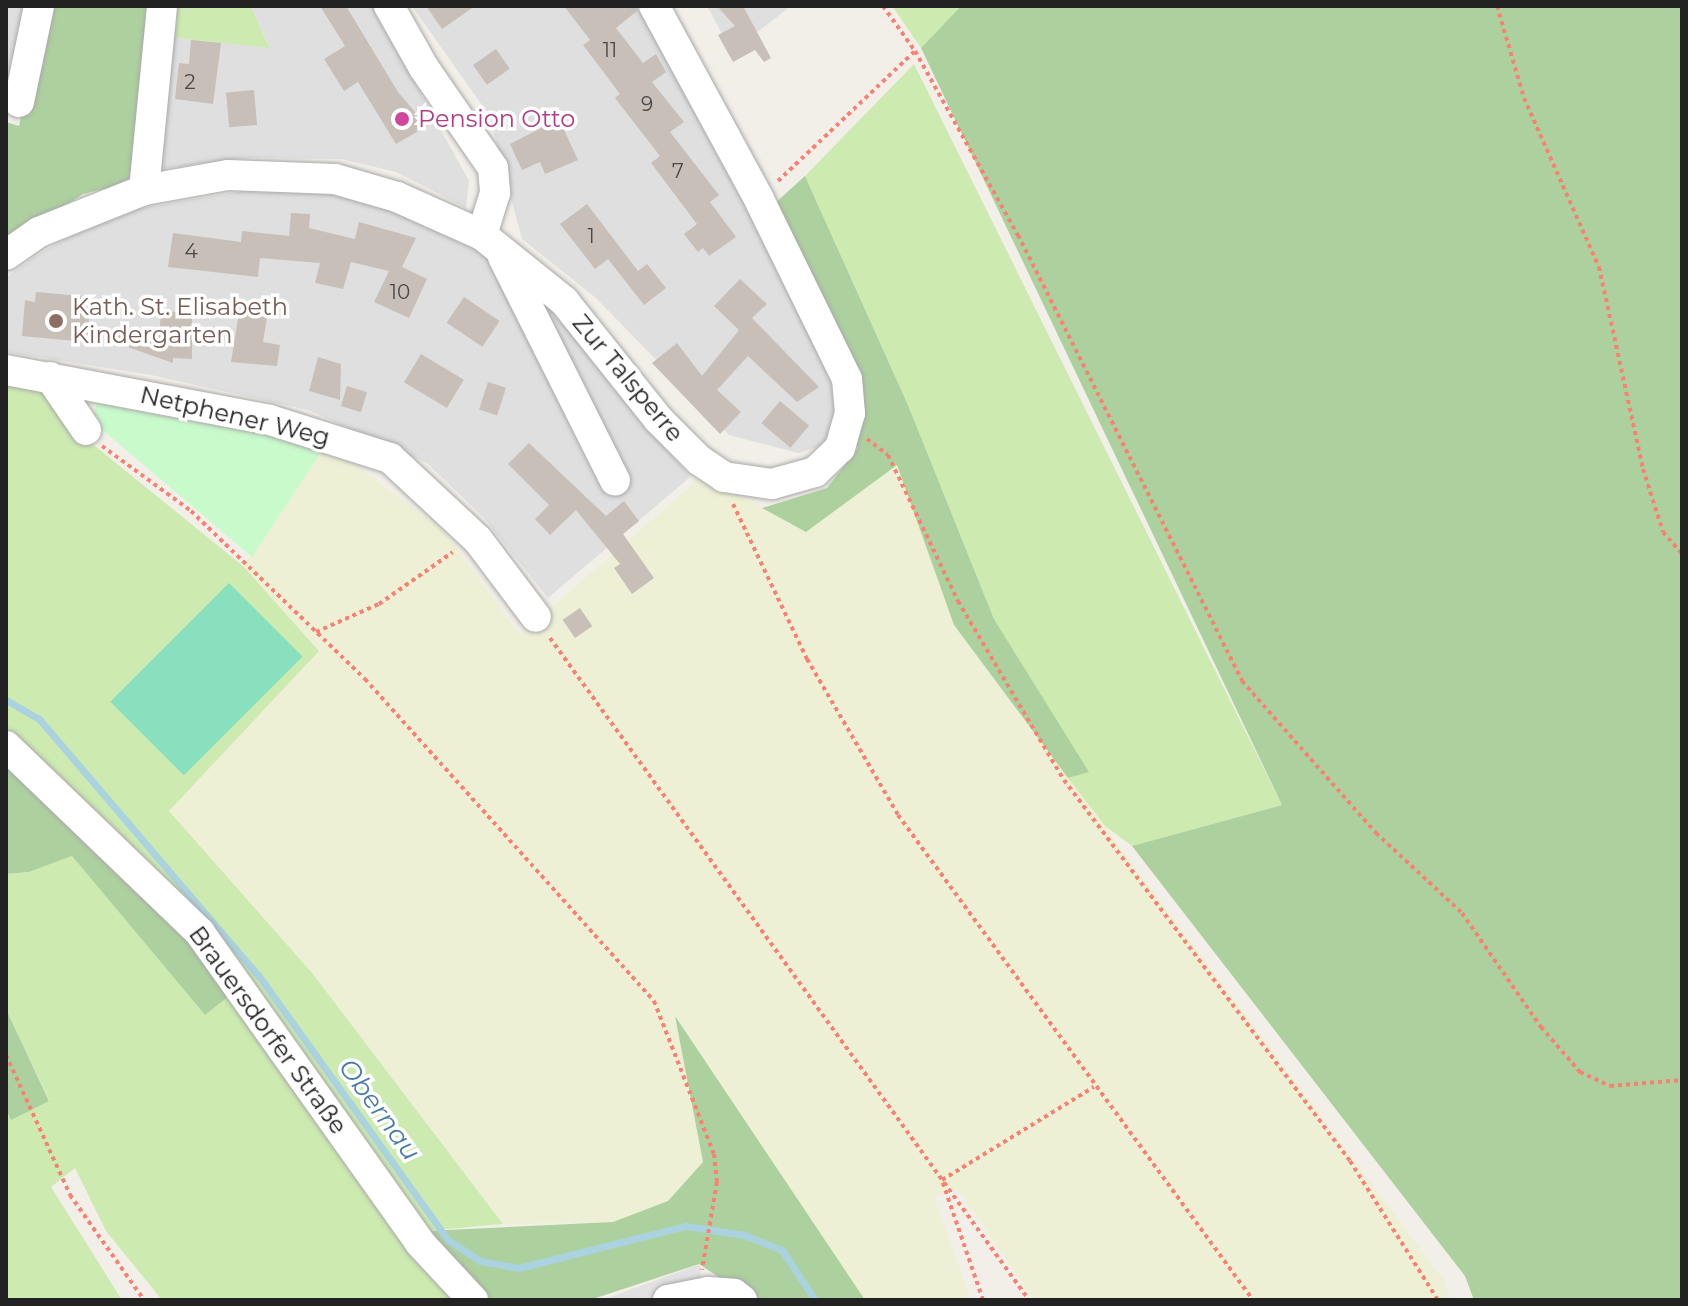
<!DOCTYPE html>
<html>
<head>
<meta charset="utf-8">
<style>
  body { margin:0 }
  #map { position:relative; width:1688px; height:1306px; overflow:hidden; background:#f2efe9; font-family:Montserrat,sans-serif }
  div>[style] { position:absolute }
  .residential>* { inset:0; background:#e0dfdf }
  .farmland>* { inset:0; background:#eef0d5 }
  .grass>* { inset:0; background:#cdebb0 }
  .forest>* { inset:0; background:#add19e }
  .park>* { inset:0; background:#c8facc }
  .pitch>* { inset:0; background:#88e0be; transform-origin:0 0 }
  .parking>* { inset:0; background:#e2e2e2 }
  .stream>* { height:7px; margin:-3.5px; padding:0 3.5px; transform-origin:3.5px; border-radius:3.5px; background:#aad3df }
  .building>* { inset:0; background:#c7bfb8; transform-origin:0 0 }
  .path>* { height:4px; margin-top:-2px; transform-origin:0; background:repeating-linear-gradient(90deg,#fa8072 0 4px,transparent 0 8px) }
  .roads { filter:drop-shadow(0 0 2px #a9a9a9) drop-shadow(0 0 2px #a9a9a9) }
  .minor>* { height:30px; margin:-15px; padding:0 15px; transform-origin:15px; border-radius:15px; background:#fff }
  .dots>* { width:22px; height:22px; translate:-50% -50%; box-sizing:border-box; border:4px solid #fff; border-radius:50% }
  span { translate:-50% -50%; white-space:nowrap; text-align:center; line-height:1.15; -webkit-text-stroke:7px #fff; paint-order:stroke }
  .number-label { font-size:20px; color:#4b4948 }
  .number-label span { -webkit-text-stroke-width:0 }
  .hotel-label { font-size:24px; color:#b23c85 }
  .left { translate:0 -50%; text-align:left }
  .education-label { font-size:24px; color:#785e54 }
  .street-label { font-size:24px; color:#222 }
  .water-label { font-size:26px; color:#4a7aab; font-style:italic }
  .frame { position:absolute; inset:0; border:8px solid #222; pointer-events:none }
</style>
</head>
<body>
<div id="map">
  <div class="residential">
    <div style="clip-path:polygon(6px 6px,28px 6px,6px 123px)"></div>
    <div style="clip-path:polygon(251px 6px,373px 6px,469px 181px,466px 208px,396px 172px,341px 159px,248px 158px,159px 169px,169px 37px,270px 47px)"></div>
    <div style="clip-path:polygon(412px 6px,663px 6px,852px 358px,838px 441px,798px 453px,729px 435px,596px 298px,522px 239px,489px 115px)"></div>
    <div style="clip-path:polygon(707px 6px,791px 6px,732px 52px)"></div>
    <div style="clip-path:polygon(267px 187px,336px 189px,391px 205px,463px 239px,542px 293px,690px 477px,548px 598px,484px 518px,427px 463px,308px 410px,151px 375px,6px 352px,6px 278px,34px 257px,78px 231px,130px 210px)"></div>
  </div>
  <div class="farmland">
    <div style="clip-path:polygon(327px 443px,445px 532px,520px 635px,703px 475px,806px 532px,897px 464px,954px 625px,1443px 1279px,1451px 1300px,1034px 1300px,958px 1190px,934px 1197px,971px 1300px,865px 1300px,676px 1018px,703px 1162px,668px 1201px,613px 1222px,503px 1224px,313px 974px,168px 811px,319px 651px,243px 566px)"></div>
  </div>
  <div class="grass">
    <div style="clip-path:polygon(171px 6px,251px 6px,270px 48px,169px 37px)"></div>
    <div style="clip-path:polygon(892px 6px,961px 6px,921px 48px)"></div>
    <div style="clip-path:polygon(914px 64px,1282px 805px,1132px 846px,1105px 826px,1068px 778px,1088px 772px,994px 619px,908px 405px,805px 176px)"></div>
    <div style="clip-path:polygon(6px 383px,42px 388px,79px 433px,243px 566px,319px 651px,169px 811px,313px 974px,503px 1224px,425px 1231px,16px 736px,6px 730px)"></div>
    <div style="clip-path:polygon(72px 856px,205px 1015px,233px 993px,461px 1300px,162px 1300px,106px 1231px,75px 1168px,51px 1187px,122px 1300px,6px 1300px,6px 1109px,12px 1119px,49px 1100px,6px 1009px,6px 874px,29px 872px)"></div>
  </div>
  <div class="forest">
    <div style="clip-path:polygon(44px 6px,154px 6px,140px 180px,83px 194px,6px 244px,6px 122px,19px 126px)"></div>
    <div style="clip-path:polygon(961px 6px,1682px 6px,1682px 1300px,1474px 1300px,1465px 1276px,1132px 846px,1282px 805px,921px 48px)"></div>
    <div style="clip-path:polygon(805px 176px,908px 405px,994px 619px,1089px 772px,1068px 778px,954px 625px,897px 465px,806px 532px,762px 508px,827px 488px,857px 449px,858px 410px,773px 205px)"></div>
    <div style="clip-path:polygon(6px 766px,195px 941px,233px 993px,205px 1015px,72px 856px,29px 872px,6px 874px)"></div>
    <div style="clip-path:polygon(6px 1009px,49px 1101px,11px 1120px,6px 1109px)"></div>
    <div style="clip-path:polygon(675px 1016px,865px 1300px,753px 1300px,699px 1264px,590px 1300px,490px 1300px,425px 1231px,613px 1222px,668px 1201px,703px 1162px)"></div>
  </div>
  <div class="park">
    <div style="clip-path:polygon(97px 403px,225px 421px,327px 443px,252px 557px,92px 421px)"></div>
  </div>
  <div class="pitch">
    <div style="left:229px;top:583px;width:104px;height:168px;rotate:45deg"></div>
  </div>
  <div class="parking">
    <div style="clip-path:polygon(700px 1264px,701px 1276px,728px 1300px,602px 1300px)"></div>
  </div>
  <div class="stream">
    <div style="left:6px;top:700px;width:39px;rotate:30deg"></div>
    <div style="left:40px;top:720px;width:337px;rotate:49.5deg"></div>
    <div style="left:259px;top:976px;width:325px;rotate:54.4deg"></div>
    <div style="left:448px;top:1240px;width:38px;rotate:33deg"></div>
    <div style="left:480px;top:1261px;width:40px;rotate:10deg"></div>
    <div style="left:519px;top:1268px;width:171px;rotate:-14.2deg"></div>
    <div style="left:685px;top:1226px;width:60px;rotate:8.7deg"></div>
    <div style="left:744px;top:1235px;width:41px;rotate:21.5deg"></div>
    <div style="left:782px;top:1250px;width:60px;rotate:56.6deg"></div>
  </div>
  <div class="building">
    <div style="clip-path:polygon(320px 6px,346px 6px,398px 92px,427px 126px,396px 144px,358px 82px,344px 91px,324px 59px,345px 46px)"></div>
    <div style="clip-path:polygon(426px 6px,475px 6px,442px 29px)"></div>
    <div style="clip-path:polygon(564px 6px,636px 6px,637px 11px,616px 28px,643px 63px,656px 54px,666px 72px,652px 82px,684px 122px,670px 132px,719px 195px,710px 202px,736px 237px,709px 256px,703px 248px,698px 252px,684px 234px,697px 224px,651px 163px,660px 156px,615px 98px,620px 94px,583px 45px,590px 40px)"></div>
    <div style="clip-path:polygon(717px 6px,743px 6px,771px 58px,764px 62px,755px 50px,733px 62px,718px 35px,735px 26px)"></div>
    <div style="clip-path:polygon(191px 40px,221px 43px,213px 104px,175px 99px,179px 63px,189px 64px)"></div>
    <div style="left:496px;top:49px;width:24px;height:28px;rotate:55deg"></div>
    <div style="left:254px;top:90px;width:35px;height:28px;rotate:85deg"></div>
    <div style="clip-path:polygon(559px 119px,578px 160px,545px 174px,540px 162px,522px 170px,510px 144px)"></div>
    <div style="clip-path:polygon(587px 204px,638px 271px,647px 264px,666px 288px,644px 305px,608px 259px,595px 269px,560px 224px)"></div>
    <div style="clip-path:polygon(291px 213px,310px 214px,309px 228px,355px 239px,359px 222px,416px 238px,402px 267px,427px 279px,409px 318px,374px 302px,389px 271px,351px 262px,343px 289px,315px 283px,320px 263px,260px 258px,258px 277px,168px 267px,173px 233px,241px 242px,242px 231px,289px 236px)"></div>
    <div style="clip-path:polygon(740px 279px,767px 304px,752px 318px,819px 387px,797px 402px,748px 356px,717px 390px,741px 412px,720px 434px,652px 363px,677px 343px,702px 376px,739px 330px,714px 306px)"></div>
    <div style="clip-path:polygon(36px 292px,81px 296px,80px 306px,90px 307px,87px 342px,22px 336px,25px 300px,35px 302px)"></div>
    <div style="left:464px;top:297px;width:43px;height:31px;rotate:34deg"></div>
    <div style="clip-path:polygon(161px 311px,192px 313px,192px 359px,173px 358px,173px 363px,108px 340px,110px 334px,159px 339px)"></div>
    <div style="clip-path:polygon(239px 313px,267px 317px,263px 342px,280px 345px,277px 366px,231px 362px)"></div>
    <div style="left:421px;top:354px;width:50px;height:33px;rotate:31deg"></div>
    <div style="clip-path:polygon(318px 357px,341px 364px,340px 400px,309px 391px)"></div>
    <div style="left:488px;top:382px;width:19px;height:29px;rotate:18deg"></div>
    <div style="left:347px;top:386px;width:21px;height:21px;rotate:17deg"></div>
    <div style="left:780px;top:401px;width:38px;height:29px;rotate:40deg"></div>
    <div style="clip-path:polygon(529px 443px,606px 516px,624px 501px,639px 521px,623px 534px,654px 578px,632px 594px,614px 568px,620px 564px,576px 510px,550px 535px,535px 519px,549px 505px,508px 464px)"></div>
    <div style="left:580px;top:608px;width:22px;height:21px;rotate:56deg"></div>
  </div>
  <div class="path">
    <div style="left:883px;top:6px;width:55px;rotate:54.6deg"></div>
    <div style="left:915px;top:51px;width:211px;rotate:60.8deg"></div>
    <div style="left:1018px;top:235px;width:499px;rotate:63.3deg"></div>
    <div style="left:1242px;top:681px;width:203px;rotate:48.6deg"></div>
    <div style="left:1376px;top:833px;width:117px;rotate:42.9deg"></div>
    <div style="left:1462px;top:913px;width:139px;rotate:55.3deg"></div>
    <div style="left:1541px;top:1027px;width:60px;rotate:49.1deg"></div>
    <div style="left:1580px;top:1072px;width:33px;rotate:25deg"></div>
    <div style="left:1610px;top:1086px;width:72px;rotate:-4.8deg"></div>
    <div style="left:1497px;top:6px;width:96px;rotate:73.6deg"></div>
    <div style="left:1524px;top:98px;width:185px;rotate:66.1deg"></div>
    <div style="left:1599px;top:267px;width:207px;rotate:77.7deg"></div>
    <div style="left:1643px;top:469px;width:66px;rotate:72.4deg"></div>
    <div style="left:1663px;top:532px;width:29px;rotate:49deg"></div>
    <div style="left:778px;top:181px;width:189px;rotate:-43.5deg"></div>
    <div style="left:867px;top:439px;width:26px;rotate:37deg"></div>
    <div style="left:888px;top:455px;width:162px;rotate:64.4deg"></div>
    <div style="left:958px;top:601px;width:208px;rotate:59.4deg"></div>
    <div style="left:1064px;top:780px;width:476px;rotate:53.1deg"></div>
    <div style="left:1350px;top:1161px;width:165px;rotate:57.7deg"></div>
    <div style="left:102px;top:446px;width:110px;rotate:36.1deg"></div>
    <div style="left:191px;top:511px;width:242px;rotate:44deg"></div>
    <div style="left:365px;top:679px;width:433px;rotate:48.1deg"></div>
    <div style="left:654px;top:1001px;width:164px;rotate:68.6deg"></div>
    <div style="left:714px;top:1154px;width:28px;rotate:84deg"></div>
    <div style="left:717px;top:1182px;width:89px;rotate:99.7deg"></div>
    <div style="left:733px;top:504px;width:172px;rotate:64.5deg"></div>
    <div style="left:807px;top:659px;width:181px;rotate:59.7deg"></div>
    <div style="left:898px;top:815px;width:601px;rotate:53.8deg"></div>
    <div style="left:316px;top:632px;width:69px;rotate:-24deg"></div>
    <div style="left:379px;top:604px;width:90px;rotate:-35.1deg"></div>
    <div style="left:550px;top:638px;width:817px;rotate:54.11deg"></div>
    <div style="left:6px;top:1055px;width:154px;rotate:65.4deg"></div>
    <div style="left:70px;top:1195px;width:128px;rotate:54.8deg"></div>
    <div style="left:983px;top:1300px;width:127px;rotate:-108.9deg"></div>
    <div style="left:942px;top:1180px;width:178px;rotate:-31.5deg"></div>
  </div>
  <div class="roads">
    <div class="minor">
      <div style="left:389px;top:6px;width:71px;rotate:60.6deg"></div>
      <div style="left:424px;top:68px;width:121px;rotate:55.4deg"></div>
      <div style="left:493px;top:168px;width:25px;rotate:85deg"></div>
      <div style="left:495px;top:193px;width:44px;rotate:107.2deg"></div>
      <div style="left:19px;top:102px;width:98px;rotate:-78.2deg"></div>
      <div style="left:144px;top:190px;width:185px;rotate:-84.4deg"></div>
      <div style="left:6px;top:255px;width:40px;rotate:-34.9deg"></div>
      <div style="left:39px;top:232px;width:113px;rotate:-21.8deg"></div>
      <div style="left:144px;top:190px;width:85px;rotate:-10.1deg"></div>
      <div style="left:228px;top:175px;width:107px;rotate:2.1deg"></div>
      <div style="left:335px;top:179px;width:65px;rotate:16.2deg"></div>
      <div style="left:397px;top:197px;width:93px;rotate:24.1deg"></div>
      <div style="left:482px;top:235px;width:105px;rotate:38.8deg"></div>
      <div style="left:564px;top:301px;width:152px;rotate:51.4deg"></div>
      <div style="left:659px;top:420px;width:57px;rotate:45deg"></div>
      <div style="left:699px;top:460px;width:30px;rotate:34deg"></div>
      <div style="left:724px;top:477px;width:49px;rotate:8.3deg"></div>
      <div style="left:772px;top:484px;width:45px;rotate:-15.6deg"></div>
      <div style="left:815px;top:472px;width:35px;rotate:-44deg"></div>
      <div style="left:840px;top:448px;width:36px;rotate:-74deg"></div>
      <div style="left:850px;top:413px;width:34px;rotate:-95deg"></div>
      <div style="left:847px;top:379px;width:200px;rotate:-116.1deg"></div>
      <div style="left:759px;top:199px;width:220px;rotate:-118.5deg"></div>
      <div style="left:503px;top:257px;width:250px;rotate:63.4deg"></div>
      <div style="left:6px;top:370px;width:269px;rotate:10.7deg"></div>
      <div style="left:270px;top:420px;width:126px;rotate:17.6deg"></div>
      <div style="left:390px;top:458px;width:120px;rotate:43deg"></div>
      <div style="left:478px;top:540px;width:96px;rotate:53deg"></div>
      <div style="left:50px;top:377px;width:64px;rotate:55.8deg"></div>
      <div style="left:6px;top:746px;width:269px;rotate:43.9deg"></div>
      <div style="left:200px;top:933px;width:380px;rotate:54.6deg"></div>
      <div style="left:420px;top:1243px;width:78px;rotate:47.1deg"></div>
      <div style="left:668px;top:1300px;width:41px;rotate:-11.3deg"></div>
      <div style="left:708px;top:1292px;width:26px;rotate:4deg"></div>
      <div style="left:734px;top:1294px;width:10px;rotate:37deg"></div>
    </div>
  </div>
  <div class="dots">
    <div style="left:402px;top:119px;background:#d1479c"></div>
    <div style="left:56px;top:321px;background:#8d6e63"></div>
  </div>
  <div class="number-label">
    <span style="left:610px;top:50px">11</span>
    <span style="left:190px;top:82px">2</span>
    <span style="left:647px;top:104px">9</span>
    <span style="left:678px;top:171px">7</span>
    <span style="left:591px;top:236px">1</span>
    <span style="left:191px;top:251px">4</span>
    <span style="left:400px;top:292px">10</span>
  </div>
  <div class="hotel-label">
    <span class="left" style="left:418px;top:119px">Pension Otto</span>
  </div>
  <div class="education-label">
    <span class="left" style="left:72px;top:321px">Kath. St. Elisabeth<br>Kindergarten</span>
  </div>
  <div class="street-label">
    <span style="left:628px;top:378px;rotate:50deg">Zur Talsperre</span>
    <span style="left:235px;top:416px;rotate:13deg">Netphener Weg</span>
    <span style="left:268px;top:1030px;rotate:54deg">Brauersdorfer Straße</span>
  </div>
  <div class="water-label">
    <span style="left:379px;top:1110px;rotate:54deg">Obernau</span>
  </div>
  <div class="frame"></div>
</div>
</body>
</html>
